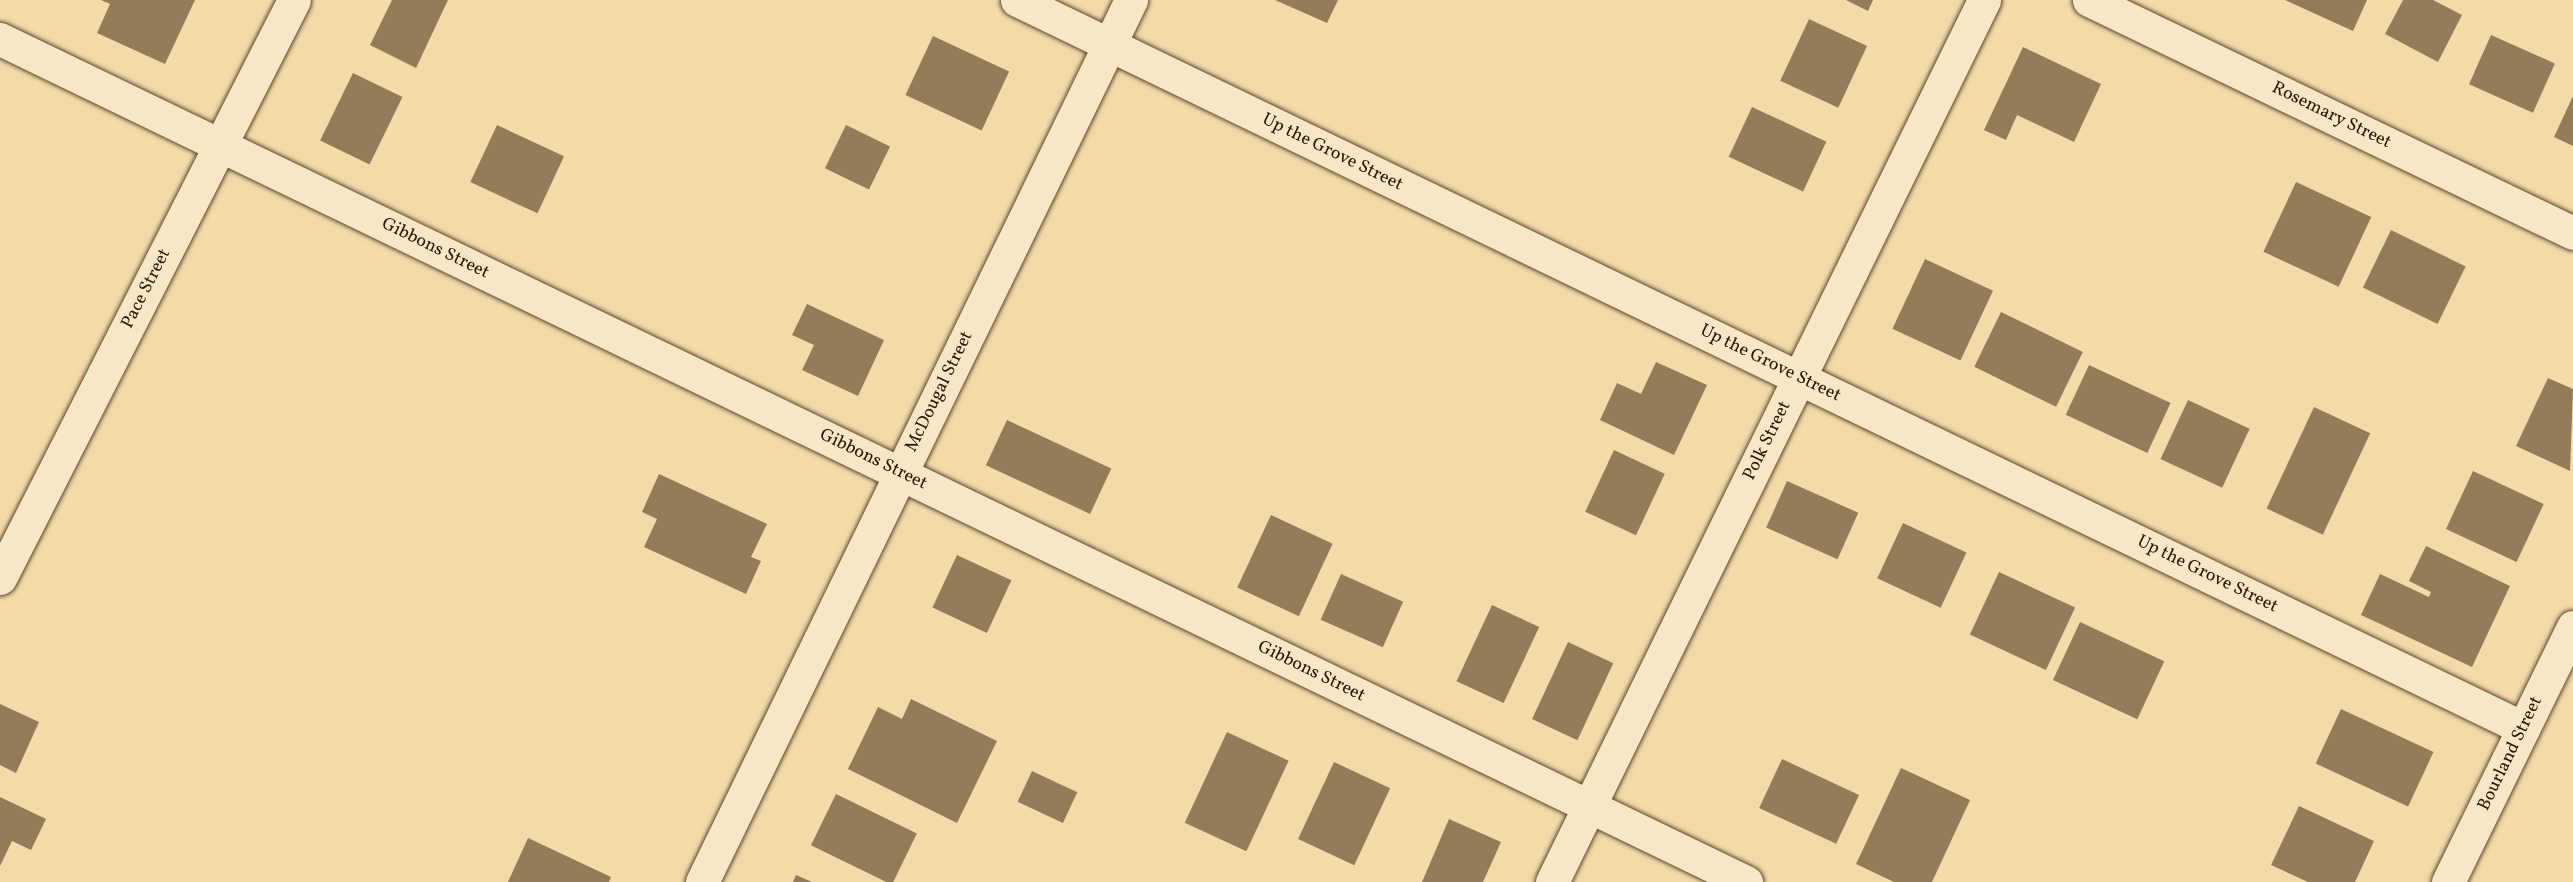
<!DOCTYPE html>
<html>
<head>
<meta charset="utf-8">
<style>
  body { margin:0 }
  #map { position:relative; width:2573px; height:882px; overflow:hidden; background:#f3daa9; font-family:Vollkorn,serif }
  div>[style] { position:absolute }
  .building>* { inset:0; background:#937c5a; transform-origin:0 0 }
  .roads { filter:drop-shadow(0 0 2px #5d482d) drop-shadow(0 0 2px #5d482d) }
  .minor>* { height:33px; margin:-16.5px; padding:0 16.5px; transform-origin:16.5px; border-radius:16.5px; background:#f7e7c7 }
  span { translate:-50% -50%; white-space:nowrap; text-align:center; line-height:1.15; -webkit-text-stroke:5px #f7e7c7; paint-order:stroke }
  .street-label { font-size:18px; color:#2b1704 }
</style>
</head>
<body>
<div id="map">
  <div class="building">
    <div style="clip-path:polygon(101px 0,195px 0,165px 64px,97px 33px,110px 4px)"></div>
    <div style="clip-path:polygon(392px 0,448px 0,416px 68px,370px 45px)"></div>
    <div style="clip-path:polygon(1275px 0,1338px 0,1327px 23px)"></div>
    <div style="clip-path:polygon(1846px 0,1873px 0,1868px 11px)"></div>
    <div style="clip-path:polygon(2285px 0,2367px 0,2353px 31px)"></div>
    <div style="clip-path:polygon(2403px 0,2433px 0,2462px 15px,2438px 62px,2385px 34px)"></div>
    <div style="left:1809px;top:19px;width:64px;height:68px;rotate:25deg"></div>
    <div style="left:2491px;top:35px;width:70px;height:54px;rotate:24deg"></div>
    <div style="left:933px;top:36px;width:84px;height:65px;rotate:25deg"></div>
    <div style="clip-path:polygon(2023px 47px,2101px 84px,2074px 142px,2017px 115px,2006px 140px,1984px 130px)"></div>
    <div style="left:353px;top:73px;width:55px;height:75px;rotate:26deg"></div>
    <div style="clip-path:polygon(2573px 96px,2573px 146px,2554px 137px)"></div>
    <div style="left:1752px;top:107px;width:82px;height:55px;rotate:25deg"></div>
    <div style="left:497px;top:125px;width:74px;height:63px;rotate:25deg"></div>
    <div style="left:846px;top:125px;width:49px;height:48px;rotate:26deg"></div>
    <div style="left:2296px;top:182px;width:83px;height:77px;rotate:25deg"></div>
    <div style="left:2391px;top:230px;width:83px;height:64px;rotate:26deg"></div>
    <div style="left:1925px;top:259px;width:75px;height:77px;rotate:25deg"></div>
    <div style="clip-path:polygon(807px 304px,884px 340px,858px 396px,802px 370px,814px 345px,792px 335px)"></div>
    <div style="left:2001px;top:312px;width:91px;height:61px;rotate:26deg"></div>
    <div style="clip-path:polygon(1656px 362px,1707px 385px,1674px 455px,1600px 420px,1617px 383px,1641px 394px)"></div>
    <div style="left:2089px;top:365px;width:90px;height:55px;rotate:25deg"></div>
    <div style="clip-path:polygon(2548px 378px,2573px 389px,2570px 471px,2516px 446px)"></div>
    <div style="left:2188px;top:400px;width:68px;height:65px;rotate:25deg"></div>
    <div style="left:2314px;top:407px;width:62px;height:112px;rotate:25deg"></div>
    <div style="left:1007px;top:420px;width:115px;height:50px;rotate:25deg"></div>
    <div style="left:1614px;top:450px;width:56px;height:68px;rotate:25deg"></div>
    <div style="left:2473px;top:471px;width:78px;height:64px;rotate:25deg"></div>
    <div style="clip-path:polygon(659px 474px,767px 524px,751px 557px,761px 561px,746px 594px,644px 547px,657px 519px,642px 512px)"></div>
    <div style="left:1787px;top:481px;width:78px;height:51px;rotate:24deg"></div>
    <div style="left:1271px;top:515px;width:68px;height:80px;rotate:25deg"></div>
    <div style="left:1903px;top:523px;width:70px;height:61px;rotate:25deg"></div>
    <div style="clip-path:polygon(2426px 546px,2510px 586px,2472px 667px,2361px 615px,2380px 574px,2429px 597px,2431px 592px,2409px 581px)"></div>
    <div style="left:957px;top:555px;width:60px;height:58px;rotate:25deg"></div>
    <div style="left:1999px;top:572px;width:84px;height:69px;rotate:25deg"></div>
    <div style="left:1341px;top:574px;width:68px;height:50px;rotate:24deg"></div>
    <div style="left:1492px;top:605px;width:52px;height:84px;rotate:25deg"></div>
    <div style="left:2080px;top:622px;width:93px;height:64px;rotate:25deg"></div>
    <div style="left:1568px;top:642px;width:50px;height:85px;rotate:25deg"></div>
    <div style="clip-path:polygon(911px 699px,997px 741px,957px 823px,848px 769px,878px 707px,902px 719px)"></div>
    <div style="clip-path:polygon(0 704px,39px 722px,16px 773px,0 765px)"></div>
    <div style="left:2341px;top:709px;width:102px;height:60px;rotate:25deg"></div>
    <div style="left:1227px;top:732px;width:68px;height:100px;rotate:25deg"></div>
    <div style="left:1782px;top:759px;width:85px;height:54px;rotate:25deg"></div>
    <div style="left:1334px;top:762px;width:62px;height:85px;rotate:25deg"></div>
    <div style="clip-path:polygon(1901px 768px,1970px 800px,1932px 882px,1894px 882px,1856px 864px)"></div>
    <div style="left:1032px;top:771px;width:50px;height:34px;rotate:25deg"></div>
    <div style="left:836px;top:794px;width:90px;height:57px;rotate:26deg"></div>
    <div style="clip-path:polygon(0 797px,46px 819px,31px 850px,12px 841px,0 866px)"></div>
    <div style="clip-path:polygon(2299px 806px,2374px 841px,2355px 882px,2308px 882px,2271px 865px)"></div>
    <div style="clip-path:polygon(1449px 819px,1501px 842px,1483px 882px,1422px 882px)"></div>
    <div style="clip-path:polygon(528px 838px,611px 877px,609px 882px,508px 882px)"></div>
    <div style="clip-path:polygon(796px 875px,812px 882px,793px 882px)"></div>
  </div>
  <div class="roads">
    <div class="minor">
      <div style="left:1017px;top:0;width:1673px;rotate:25.8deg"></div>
      <div style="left:2089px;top:0;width:537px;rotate:25.71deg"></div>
      <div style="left:0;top:39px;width:1939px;rotate:25.77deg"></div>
      <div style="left:0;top:578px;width:648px;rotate:-63.04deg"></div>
      <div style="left:702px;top:882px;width:981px;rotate:-64.06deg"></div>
      <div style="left:1552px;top:882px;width:982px;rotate:-63.9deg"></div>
      <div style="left:2448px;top:882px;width:284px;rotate:-63.9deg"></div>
    </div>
  </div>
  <div class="street-label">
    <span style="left:2331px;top:116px;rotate:26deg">Rosemary Street</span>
    <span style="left:1332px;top:153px;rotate:26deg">Up the Grove Street</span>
    <span style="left:435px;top:249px;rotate:26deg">Gibbons Street</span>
    <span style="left:147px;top:289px;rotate:-63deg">Pace Street</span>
    <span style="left:1770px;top:364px;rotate:26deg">Up the Grove Street</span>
    <span style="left:940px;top:392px;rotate:-64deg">McDougal Street</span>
    <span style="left:1768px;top:441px;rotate:-64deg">Polk Street</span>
    <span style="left:873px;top:460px;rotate:26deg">Gibbons Street</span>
    <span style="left:2207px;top:575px;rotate:26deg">Up the Grove Street</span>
    <span style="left:1311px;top:672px;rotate:26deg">Gibbons Street</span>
    <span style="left:2511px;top:754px;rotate:-64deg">Bourland Street</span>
  </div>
</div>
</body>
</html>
